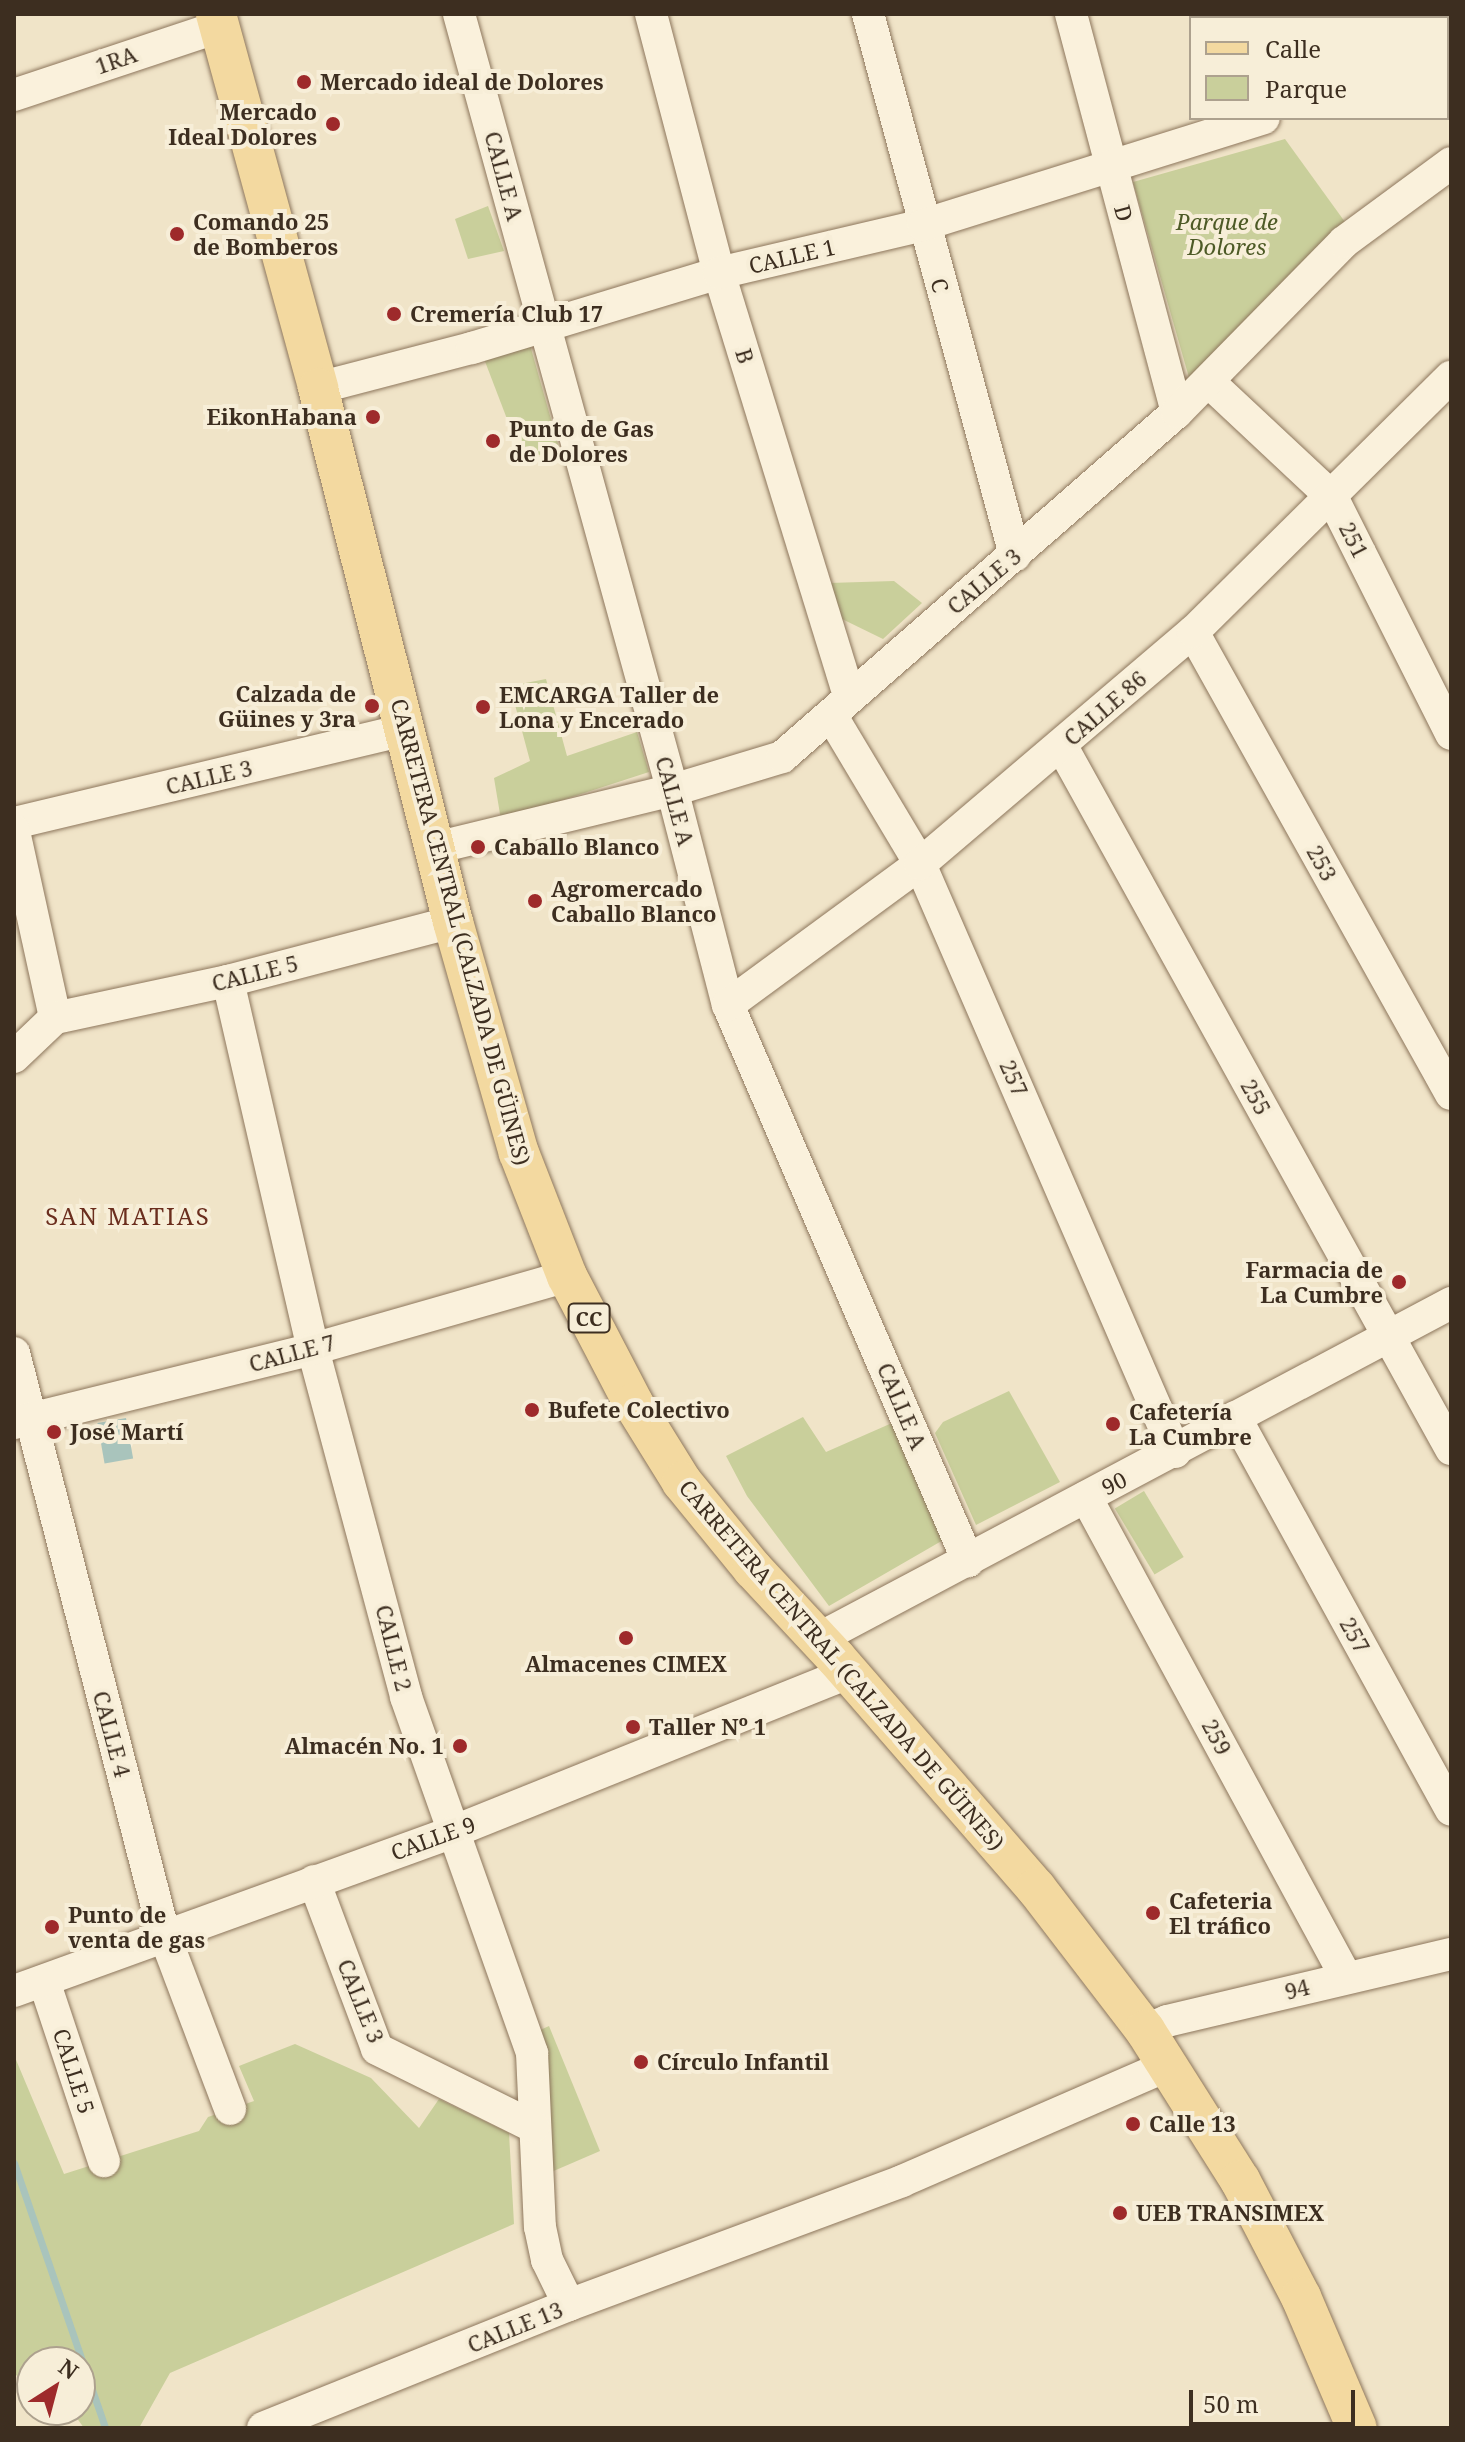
<!DOCTYPE html>
<html>
<head>
<meta charset="utf-8">
<style>
  body { margin:0 }
  #map { position:relative; width:1465px; height:2442px; overflow:hidden; background:#f0e4c8; font-family:"Noto Serif",serif }
  div>[style] { position:absolute }
  .green>* { inset:0; background:#c9cf9b; transform-origin:0 0 }
  .water>* { inset:0; background:#a9c4bc; transform-origin:0 0 }
  .stream>* { height:7px; margin:-3.5px; padding:0 3.5px; transform-origin:3.5px; border-radius:3.5px; background:#a9c4bc }
  .roads { filter:drop-shadow(0 0 2px #8d765c) drop-shadow(0 0 2px #8d765c) }
  .minor>* { height:32px; margin:-16px; padding:0 16px; transform-origin:16px; border-radius:16px; background:#faf1dc }
  .major>* { height:40px; margin:-20px; padding:0 20px; transform-origin:20px; border-radius:20px; background:#f3d9a0 }
  .dots>* { width:22px; height:22px; translate:-50% -50%; box-sizing:border-box; border:4px solid #f7eed8; border-radius:50% }
  span { translate:-50% -50%; white-space:nowrap; text-align:center; line-height:1.15; -webkit-text-stroke:8px #f7eed8; paint-order:stroke }
  .shield-label span { padding:2px 6px; background:#f7eed8; border:2px solid; border-radius:6px; -webkit-text-stroke-width:0 }
  .shield-label { font-size:20px; color:#3d2e20; font-weight:700 }
  .street-label { font-size:22px; color:#3d2e20 }
  .poi-label { font-size:22px; color:#3d2e20; font-weight:700 }
  .left { translate:0 -50%; text-align:left }
  .right { translate:-100% -50%; text-align:right }
  .park-label { font-size:22px; color:#4d5a26; font-style:italic }
  .neighbourhood-label { font-size:24px; color:#6b2e1e; letter-spacing:2px }
  .frame { position:absolute; inset:0; border:16px solid #3d2e20; pointer-events:none }
  .legend { position:absolute; left:1189px; top:16px; width:260px; height:104px; box-sizing:border-box; background:#f7eed8; border:2px solid #ada18e; margin:0; padding:10px 14px; list-style:none; font-size:24px; color:#3d2e20 }
  .legend li { display:flex; align-items:center; gap:16px; height:40px }
  .legend b { width:40px; border:2px solid #ada18e }
  .north { position:absolute; left:16px; top:2346px; width:80px; height:80px; box-sizing:border-box; background:#f7eed8; border:2px solid #ada18e; border-radius:50%; rotate:36deg; font-size:22px; font-weight:700; line-height:32px; text-align:center; color:#3d2e20 }
  .north::after { content:''; display:block; margin:auto; width:28px; height:36px; background:#9e2a2b; clip-path:polygon(50% 0,100% 100%,50% 72%,0 100%) }
  .scale { position:absolute; left:1189px; top:2390px; width:166px; height:36px; box-sizing:border-box; border:4px solid #3d2e20; border-top:0; padding-left:10px; font-size:24px; line-height:28px; white-space:nowrap; color:#3d2e20; -webkit-text-stroke:6px #f7eed8; paint-order:stroke }
</style>
</head>
<body>
<div id="map">
  <div class="green">
    <div style="clip-path:polygon(1285px 139px,1345px 222px,1190px 381px,1133px 182px)"></div>
    <div style="clip-path:polygon(488px 206px,504px 251px,468px 259px,455px 219px)"></div>
    <div style="clip-path:polygon(530px 345px,560px 451px,522px 458px,481px 351px)"></div>
    <div style="clip-path:polygon(894px 581px,922px 603px,883px 639px,842px 619px,829px 583px)"></div>
    <div style="clip-path:polygon(546px 679px,567px 756px,637px 732px,649px 772px,501px 820px,494px 778px,530px 761px,510px 686px)"></div>
    <div style="clip-path:polygon(1009px 1391px,1060px 1482px,976px 1525px,935px 1433px,943px 1422px)"></div>
    <div style="clip-path:polygon(803px 1417px,826px 1452px,892px 1423px,945px 1539px,829px 1606px,747px 1496px,726px 1456px)"></div>
    <div style="left:1144px;top:1491px;width:77px;height:34px;rotate:59deg"></div>
    <div style="clip-path:polygon(549px 2026px,600px 2151px,549px 2173px,538px 2031px)"></div>
    <div style="clip-path:polygon(295px 2044px,371px 2078px,419px 2128px,439px 2099px,509px 2133px,514px 2224px,170px 2373px,139px 2428px,84px 2428px,71px 2410px,80px 2410px,80px 2362px,32px 2362px,32px 2384px,14px 2374px,14px 2055px,64px 2174px,199px 2131px,208px 2117px,254px 2101px,239px 2066px)"></div>
  </div>
  <div class="water">
    <div style="left:126px;top:1418px;width:41px;height:29px;rotate:80deg"></div>
  </div>
  <div class="stream">
    <div style="left:14px;top:2163px;width:280px;rotate:71deg"></div>
  </div>
  <div class="roads">
    <div class="minor">
      <div style="left:459px;top:14px;width:795px;rotate:74.62deg"></div>
      <div style="left:670px;top:781px;width:231px;rotate:75.5deg"></div>
      <div style="left:728px;top:1005px;width:606px;rotate:66.65deg"></div>
      <div style="left:651px;top:14px;width:268px;rotate:75.3deg"></div>
      <div style="left:719px;top:273px;width:442px;rotate:72.9deg"></div>
      <div style="left:868px;top:14px;width:561px;rotate:74.8deg"></div>
      <div style="left:1071px;top:14px;width:412px;rotate:75.1deg"></div>
      <div style="left:1269px;top:14px;width:4px;rotate:76deg"></div>
      <div style="left:14px;top:95px;width:216px;rotate:-18.4deg"></div>
      <div style="left:1209px;top:382px;width:168px;rotate:43.1deg"></div>
      <div style="left:1332px;top:497px;width:265px;rotate:63.3deg"></div>
      <div style="left:318px;top:388px;width:159px;rotate:-14.6deg"></div>
      <div style="left:472px;top:348px;width:258px;rotate:-16.9deg"></div>
      <div style="left:719px;top:273px;width:210px;rotate:-13.2deg"></div>
      <div style="left:923px;top:225px;width:357px;rotate:-17.4deg"></div>
      <div style="left:1193px;top:632px;width:529px;rotate:60.82deg"></div>
      <div style="left:831px;top:715px;width:174px;rotate:59.1deg"></div>
      <div style="left:920px;top:864px;width:641px;rotate:66.55deg"></div>
      <div style="left:1061px;top:745px;width:805px;rotate:61.01deg"></div>
      <div style="left:14px;top:823px;width:402px;rotate:-13.4deg"></div>
      <div style="left:14px;top:831px;width:191px;rotate:77.6deg"></div>
      <div style="left:435px;top:848px;width:245px;rotate:-13.7deg"></div>
      <div style="left:673px;top:790px;width:114px;rotate:-16.8deg"></div>
      <div style="left:782px;top:757px;width:524px;rotate:-41.13deg"></div>
      <div style="left:1177px;top:412px;width:238px;rotate:-45.5deg"></div>
      <div style="left:1344px;top:242px;width:133px;rotate:-36.4deg"></div>
      <div style="left:228px;top:981px;width:378px;rotate:77deg"></div>
      <div style="left:313px;top:1349px;width:360px;rotate:75deg"></div>
      <div style="left:406px;top:1697px;width:378px;rotate:70.5deg"></div>
      <div style="left:532px;top:2053px;width:174px;rotate:87.4deg"></div>
      <div style="left:540px;top:2227px;width:34px;rotate:78deg"></div>
      <div style="left:547px;top:2260px;width:50px;rotate:63.9deg"></div>
      <div style="left:728px;top:1005px;width:238px;rotate:-36.3deg"></div>
      <div style="left:920px;top:864px;width:358px;rotate:-40.4deg"></div>
      <div style="left:1193px;top:632px;width:363px;rotate:-44.7deg"></div>
      <div style="left:55px;top:1018px;width:177px;rotate:-12.1deg"></div>
      <div style="left:228px;top:981px;width:233px;rotate:-14.7deg"></div>
      <div style="left:14px;top:1057px;width:57px;rotate:-43.6deg"></div>
      <div style="left:14px;top:1353px;width:600px;rotate:75.52deg"></div>
      <div style="left:164px;top:1934px;width:187px;rotate:69.3deg"></div>
      <div style="left:1235px;top:1417px;width:448px;rotate:61.2deg"></div>
      <div style="left:14px;top:1423px;width:308px;rotate:-13.9deg"></div>
      <div style="left:313px;top:1349px;width:264px;rotate:-16deg"></div>
      <div style="left:1086px;top:1497px;width:546px;rotate:61.56deg"></div>
      <div style="left:818px;top:1639px;width:717px;rotate:-27.96deg"></div>
      <div style="left:314px;top:1881px;width:179px;rotate:69.4deg"></div>
      <div style="left:377px;top:2049px;width:175px;rotate:26.4deg"></div>
      <div style="left:44px;top:1981px;width:190px;rotate:71.6deg"></div>
      <div style="left:14px;top:1991px;width:469px;rotate:-19.9deg"></div>
      <div style="left:455px;top:1831px;width:424px;rotate:-21.9deg"></div>
      <div style="left:1145px;top:2030px;width:24px;rotate:-22deg"></div>
      <div style="left:1167px;top:2021px;width:292px;rotate:-13.3deg"></div>
      <div style="left:263px;top:2428px;width:330px;rotate:-21.9deg"></div>
      <div style="left:569px;top:2305px;width:355px;rotate:-20.4deg"></div>
      <div style="left:902px;top:2181px;width:289px;rotate:-23.5deg"></div>
    </div>
    <div class="major">
      <div style="left:216px;top:14px;width:388px;rotate:74.7deg"></div>
      <div style="left:318px;top:388px;width:551px;rotate:75.81deg"></div>
      <div style="left:453px;top:922px;width:240px;rotate:74.1deg"></div>
      <div style="left:519px;top:1153px;width:132px;rotate:68.7deg"></div>
      <div style="left:567px;top:1276px;width:143px;rotate:62.5deg"></div>
      <div style="left:633px;top:1403px;width:93px;rotate:58.2deg"></div>
      <div style="left:682px;top:1482px;width:112px;rotate:50.8deg"></div>
      <div style="left:753px;top:1569px;width:122px;rotate:47deg"></div>
      <div style="left:836px;top:1658px;width:305px;rotate:49deg"></div>
      <div style="left:1036px;top:1888px;width:179px;rotate:52.5deg"></div>
      <div style="left:1145px;top:2030px;width:178px;rotate:57.7deg"></div>
      <div style="left:1240px;top:2180px;width:132px;rotate:62.5deg"></div>
      <div style="left:1301px;top:2297px;width:142px;rotate:66.9deg"></div>
    </div>
  </div>
  <div class="dots">
    <div style="left:304px;top:82px;background:#9e2a2b"></div>
    <div style="left:333px;top:124px;background:#9e2a2b"></div>
    <div style="left:177px;top:234px;background:#9e2a2b"></div>
    <div style="left:394px;top:314px;background:#9e2a2b"></div>
    <div style="left:373px;top:417px;background:#9e2a2b"></div>
    <div style="left:493px;top:441px;background:#9e2a2b"></div>
    <div style="left:372px;top:706px;background:#9e2a2b"></div>
    <div style="left:483px;top:707px;background:#9e2a2b"></div>
    <div style="left:478px;top:847px;background:#9e2a2b"></div>
    <div style="left:535px;top:901px;background:#9e2a2b"></div>
    <div style="left:1399px;top:1282px;background:#9e2a2b"></div>
    <div style="left:532px;top:1410px;background:#9e2a2b"></div>
    <div style="left:1113px;top:1424px;background:#9e2a2b"></div>
    <div style="left:54px;top:1432px;background:#9e2a2b"></div>
    <div style="left:626px;top:1638px;background:#9e2a2b"></div>
    <div style="left:633px;top:1727px;background:#9e2a2b"></div>
    <div style="left:460px;top:1746px;background:#9e2a2b"></div>
    <div style="left:1153px;top:1913px;background:#9e2a2b"></div>
    <div style="left:52px;top:1927px;background:#9e2a2b"></div>
    <div style="left:641px;top:2062px;background:#9e2a2b"></div>
    <div style="left:1133px;top:2124px;background:#9e2a2b"></div>
    <div style="left:1120px;top:2213px;background:#9e2a2b"></div>
  </div>
  <div class="shield-label">
    <span style="left:589px;top:1318px">CC</span>
  </div>
  <div class="street-label">
    <span style="left:116px;top:60px;rotate:-19deg">1RA</span>
    <span style="left:504px;top:176px;rotate:75deg">CALLE A</span>
    <span style="left:1124px;top:213px;rotate:75deg">D</span>
    <span style="left:792px;top:256px;rotate:-13deg">CALLE 1</span>
    <span style="left:940px;top:285px;rotate:75deg">C</span>
    <span style="left:745px;top:356px;rotate:73deg">B</span>
    <span style="left:1354px;top:540px;rotate:63deg">251</span>
    <span style="left:984px;top:581px;rotate:-40deg">CALLE 3</span>
    <span style="left:1105px;top:708px;rotate:-41deg">CALLE 86</span>
    <span style="left:209px;top:777px;rotate:-13deg">CALLE 3</span>
    <span style="left:675px;top:801px;rotate:75deg">CALLE A</span>
    <span style="left:1322px;top:863px;rotate:61deg">253</span>
    <span style="left:461px;top:932px;rotate:75deg">CARRETERA CENTRAL (CALZADA DE GÜINES)</span>
    <span style="left:255px;top:973px;rotate:-14deg">CALLE 5</span>
    <span style="left:1014px;top:1078px;rotate:66deg">257</span>
    <span style="left:1256px;top:1097px;rotate:61deg">255</span>
    <span style="left:292px;top:1353px;rotate:-15deg">CALLE 7</span>
    <span style="left:902px;top:1406px;rotate:67deg">CALLE A</span>
    <span style="left:1114px;top:1483px;rotate:-26deg">90</span>
    <span style="left:1355px;top:1635px;rotate:61deg">257</span>
    <span style="left:394px;top:1648px;rotate:76deg">CALLE 2</span>
    <span style="left:842px;top:1665px;rotate:49deg">CARRETERA CENTRAL (CALZADA DE GÜINES)</span>
    <span style="left:112px;top:1734px;rotate:75deg">CALLE 4</span>
    <span style="left:1217px;top:1737px;rotate:62deg">259</span>
    <span style="left:433px;top:1838px;rotate:-20deg">CALLE 9</span>
    <span style="left:1297px;top:1989px;rotate:-14deg">94</span>
    <span style="left:361px;top:2001px;rotate:68deg">CALLE 3</span>
    <span style="left:74px;top:2071px;rotate:72deg">CALLE 5</span>
    <span style="left:515px;top:2327px;rotate:-22deg">CALLE 13</span>
  </div>
  <div class="poi-label">
    <span class="left" style="left:320px;top:82px">Mercado ideal de Dolores</span>
    <span class="right" style="left:317px;top:124px">Mercado<br>Ideal Dolores</span>
    <span class="left" style="left:193px;top:234px">Comando 25<br>de Bomberos</span>
    <span class="left" style="left:410px;top:314px">Cremería Club 17</span>
    <span class="right" style="left:357px;top:417px">EikonHabana</span>
    <span class="left" style="left:509px;top:441px">Punto de Gas<br>de Dolores</span>
    <span class="right" style="left:356px;top:706px">Calzada de<br>Güines y 3ra</span>
    <span class="left" style="left:499px;top:707px">EMCARGA Taller de<br>Lona y Encerado</span>
    <span class="left" style="left:494px;top:847px">Caballo Blanco</span>
    <span class="left" style="left:551px;top:901px">Agromercado<br>Caballo Blanco</span>
    <span class="right" style="left:1383px;top:1282px">Farmacia de<br>La Cumbre</span>
    <span class="left" style="left:548px;top:1410px">Bufete Colectivo</span>
    <span class="left" style="left:1129px;top:1424px">Cafetería<br>La Cumbre</span>
    <span class="left" style="left:70px;top:1432px">José Martí</span>
    <span style="left:626px;top:1664px">Almacenes CIMEX</span>
    <span class="left" style="left:649px;top:1727px">Taller Nº 1</span>
    <span class="right" style="left:444px;top:1746px">Almacén No. 1</span>
    <span class="left" style="left:1169px;top:1913px">Cafeteria<br>El tráfico</span>
    <span class="left" style="left:68px;top:1927px">Punto de<br>venta de gas</span>
    <span class="left" style="left:657px;top:2062px">Círculo Infantil</span>
    <span class="left" style="left:1149px;top:2124px">Calle 13</span>
    <span class="left" style="left:1136px;top:2213px">UEB TRANSIMEX</span>
  </div>
  <div class="park-label">
    <span style="left:1227px;top:234px">Parque de<br>Dolores</span>
  </div>
  <div class="neighbourhood-label">
    <span style="left:128px;top:1216px">SAN MATIAS</span>
  </div>
  <div class="frame"></div>
  <ul class="legend">
  <li><b style="height:10px;background:#f3d9a0"></b>Calle</li>
  <li><b style="height:22px;background:#c9cf9b"></b>Parque</li>
  </ul>
  <div class="north">N</div>
  <div class="scale">50 m</div>
</div>
</body>
</html>
